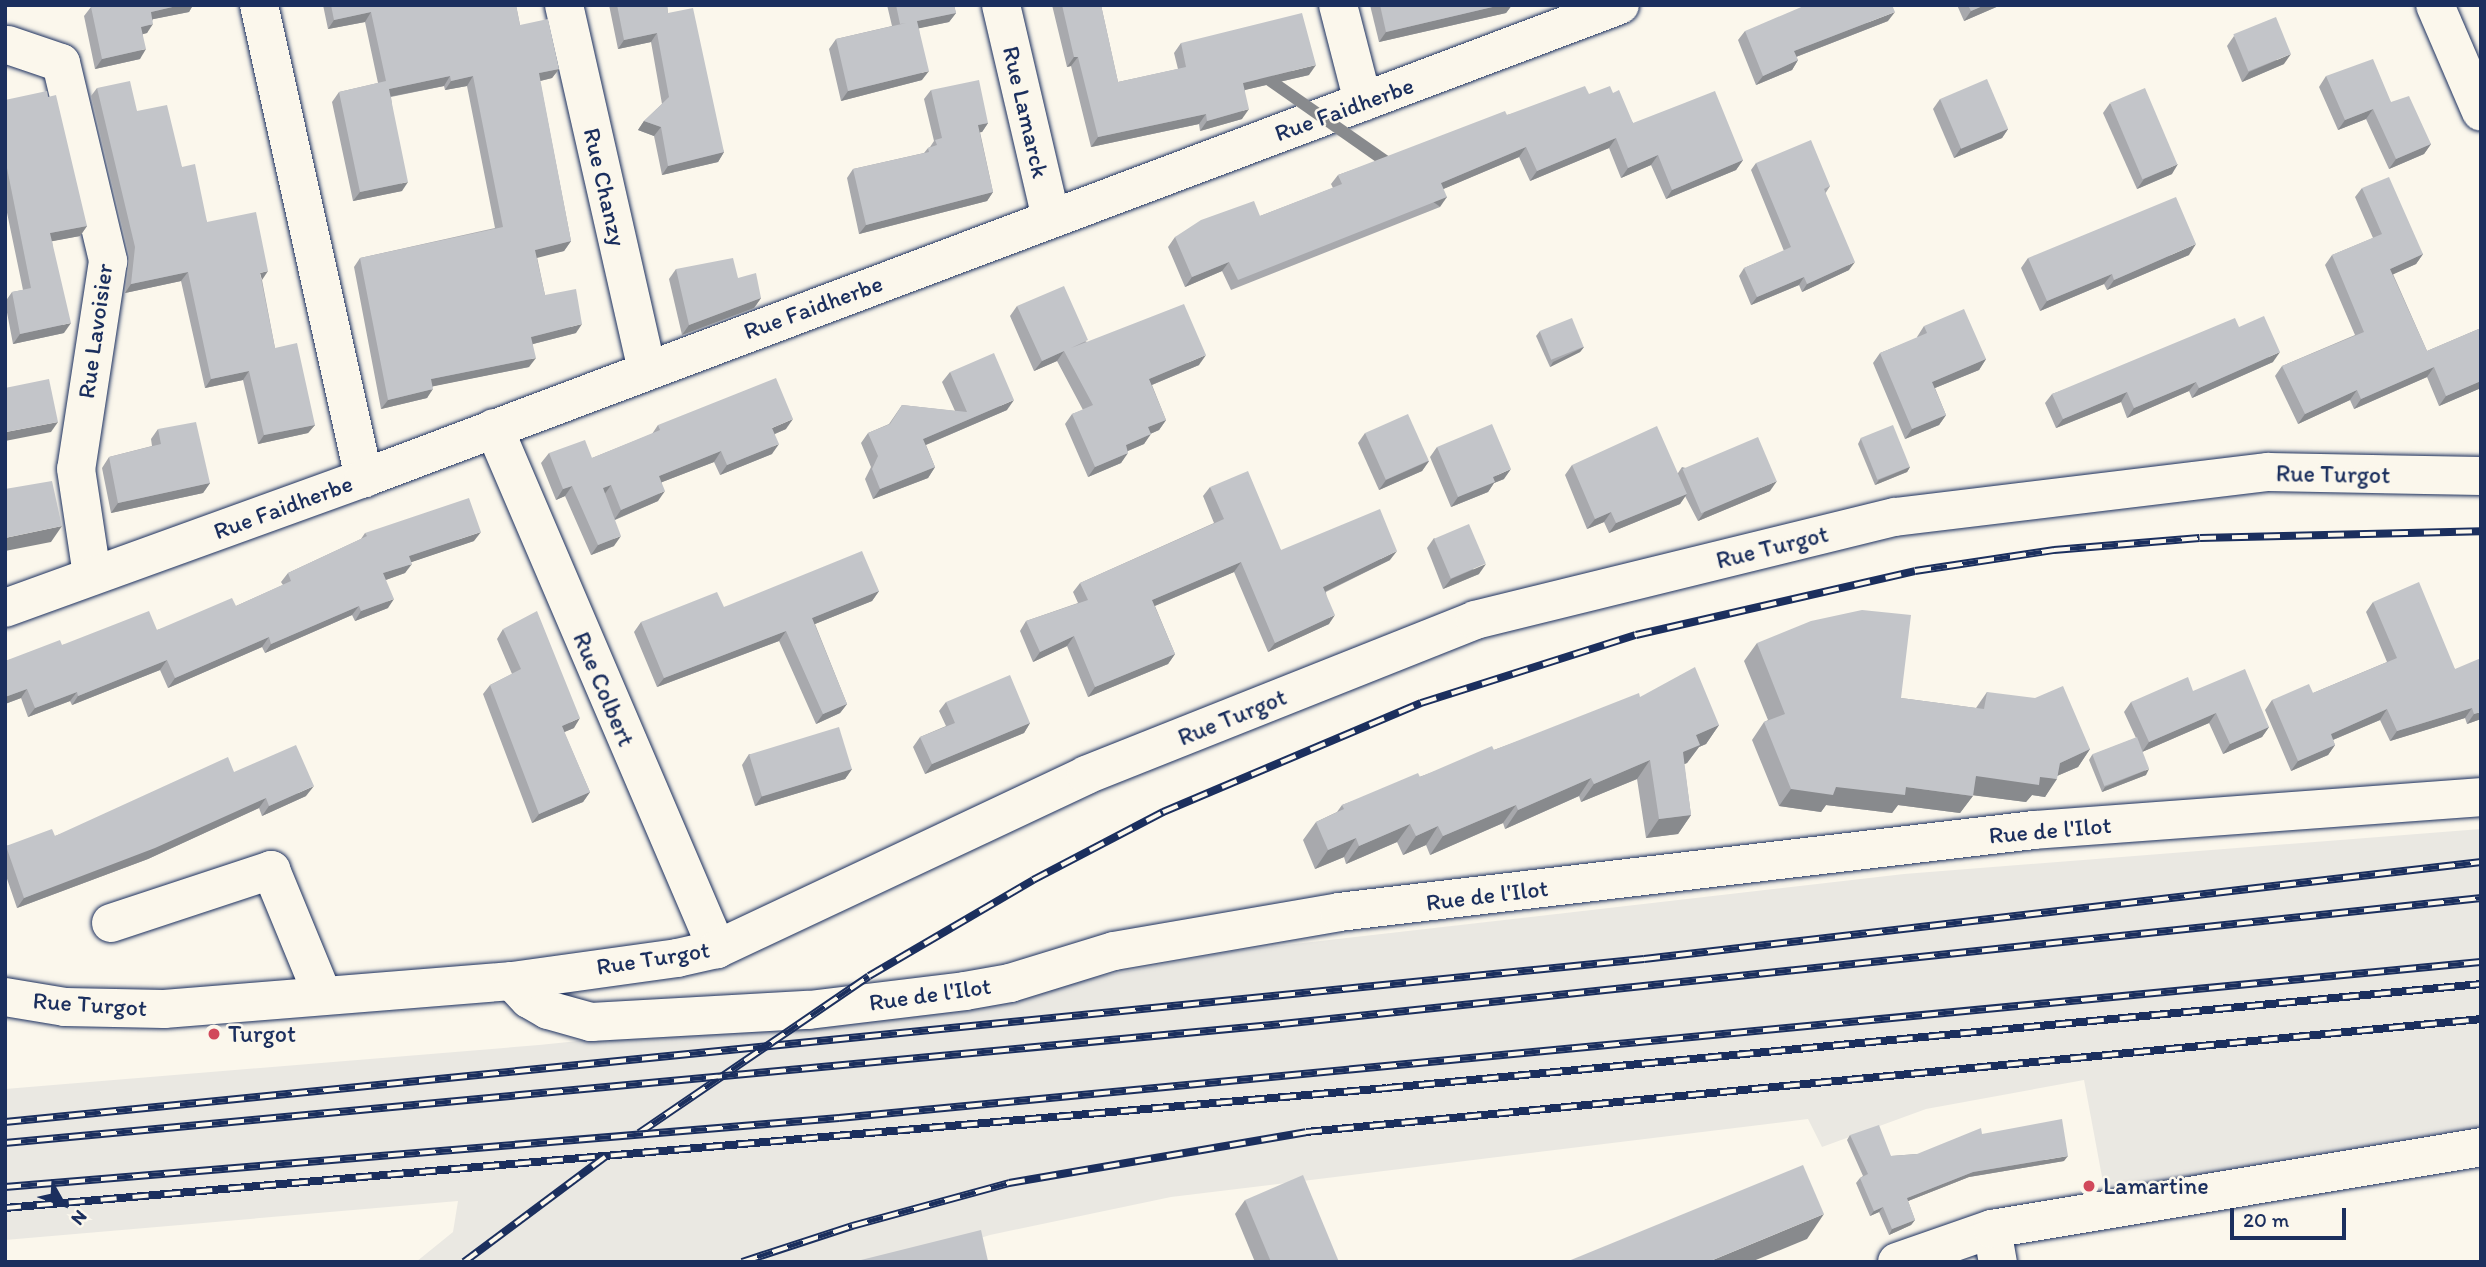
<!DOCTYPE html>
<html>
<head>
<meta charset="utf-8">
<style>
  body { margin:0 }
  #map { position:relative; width:2486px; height:1267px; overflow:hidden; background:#fbf7ec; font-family:Itim,sans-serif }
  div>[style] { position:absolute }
  .built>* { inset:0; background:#eae8e2 }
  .roads { filter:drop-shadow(0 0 2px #1b2f5e) drop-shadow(0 0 2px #1b2f5e) }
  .minor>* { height:38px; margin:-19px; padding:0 19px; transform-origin:19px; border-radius:19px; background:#fbf7ec }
  .rail>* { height:8px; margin-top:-4px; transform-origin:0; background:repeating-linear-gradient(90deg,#fbf7ec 0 16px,#1b2f5e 0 32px); box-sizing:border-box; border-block:2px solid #1b2f5e }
  .wall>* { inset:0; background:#a8a9ad }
  .shaded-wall>* { inset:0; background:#888a8d; transform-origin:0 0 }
  .building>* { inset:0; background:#c3c5c9; transform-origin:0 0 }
  .dots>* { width:19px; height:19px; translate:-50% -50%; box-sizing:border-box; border:4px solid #fbf7ec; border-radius:50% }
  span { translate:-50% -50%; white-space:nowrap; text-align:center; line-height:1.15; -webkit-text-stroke:5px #fbf7ec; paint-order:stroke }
  .street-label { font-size:24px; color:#1b2f5e }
  .poi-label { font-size:24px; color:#1b2f5e }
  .left { translate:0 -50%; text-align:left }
  .frame { position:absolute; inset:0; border:7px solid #1b2f5e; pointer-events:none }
  .north { position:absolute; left:28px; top:1169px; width:70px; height:70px; -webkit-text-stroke:5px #fbf7ec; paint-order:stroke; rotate:130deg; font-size:19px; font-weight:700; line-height:28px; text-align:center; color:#1b2f5e }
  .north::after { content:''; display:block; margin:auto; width:24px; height:32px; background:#1b2f5e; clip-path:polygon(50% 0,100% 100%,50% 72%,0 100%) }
  .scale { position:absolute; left:2230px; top:1208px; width:116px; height:32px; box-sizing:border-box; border:4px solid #1b2f5e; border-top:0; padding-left:9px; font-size:21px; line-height:24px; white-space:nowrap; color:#1b2f5e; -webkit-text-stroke:5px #fbf7ec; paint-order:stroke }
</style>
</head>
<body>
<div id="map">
  <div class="built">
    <div style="clip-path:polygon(2481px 829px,2481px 1131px,2105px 1193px,2084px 1080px,1926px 1109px,1822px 1147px,1808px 1119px,1171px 1197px,990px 1235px,902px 1262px,416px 1262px,453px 1232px,458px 1201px,5px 1240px,5px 1089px,539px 1045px,977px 1000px,1234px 951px,1904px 874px)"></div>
  </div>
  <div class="roads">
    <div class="minor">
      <div style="left:259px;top:5px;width:485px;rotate:77.5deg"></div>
      <div style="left:564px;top:5px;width:373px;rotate:77.2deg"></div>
      <div style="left:1001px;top:5px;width:219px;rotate:76.8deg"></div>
      <div style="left:1338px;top:5px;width:100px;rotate:75.5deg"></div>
      <div style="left:2435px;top:5px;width:116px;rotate:66.7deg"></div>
      <div style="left:8px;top:45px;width:56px;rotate:18.8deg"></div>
      <div style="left:61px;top:63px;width:204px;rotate:76.6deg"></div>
      <div style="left:108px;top:261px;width:210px;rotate:98.7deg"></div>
      <div style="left:76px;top:469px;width:107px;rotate:81.4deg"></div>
      <div style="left:494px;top:428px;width:567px;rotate:66.83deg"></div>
      <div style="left:5px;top:608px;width:382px;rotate:-19.9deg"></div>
      <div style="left:364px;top:478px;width:1342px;rotate:-20.64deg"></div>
      <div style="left:111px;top:923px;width:169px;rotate:-18.3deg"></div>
      <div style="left:271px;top:870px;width:134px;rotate:67.6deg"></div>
      <div style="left:512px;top:981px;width:25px;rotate:47deg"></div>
      <div style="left:529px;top:999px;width:22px;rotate:30deg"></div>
      <div style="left:548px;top:1010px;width:45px;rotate:15.6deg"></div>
      <div style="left:591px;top:1022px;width:218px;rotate:-3.2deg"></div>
      <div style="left:809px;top:1010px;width:157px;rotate:-6.9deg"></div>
      <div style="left:965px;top:991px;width:46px;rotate:-10.1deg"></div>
      <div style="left:1010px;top:983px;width:109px;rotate:-17.1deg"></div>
      <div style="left:1114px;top:951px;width:228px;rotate:-9.8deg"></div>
      <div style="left:1339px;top:912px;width:700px;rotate:-6.73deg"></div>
      <div style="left:2034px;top:830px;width:448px;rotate:-4.2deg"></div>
      <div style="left:5px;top:997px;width:61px;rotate:9.5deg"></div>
      <div style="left:65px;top:1007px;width:99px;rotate:1.2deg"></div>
      <div style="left:164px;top:1009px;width:349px;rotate:-4.6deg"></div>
      <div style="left:512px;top:981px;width:167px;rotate:-7.9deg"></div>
      <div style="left:677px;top:958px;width:41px;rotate:-12.7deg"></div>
      <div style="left:717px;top:949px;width:408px;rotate:-25.2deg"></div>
      <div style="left:1086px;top:775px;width:419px;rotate:-21.7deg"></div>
      <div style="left:1475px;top:620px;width:432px;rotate:-13.8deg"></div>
      <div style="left:1895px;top:517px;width:376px;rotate:-6.9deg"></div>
      <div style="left:2268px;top:472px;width:213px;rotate:1.1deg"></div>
      <div style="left:1992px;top:1229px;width:34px;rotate:80deg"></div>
      <div style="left:1897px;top:1262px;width:101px;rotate:-19.2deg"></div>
      <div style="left:1992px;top:1229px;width:496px;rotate:-9.5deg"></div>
    </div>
  </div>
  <div class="rail">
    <div style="left:5px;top:1122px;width:1647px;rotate:-5.68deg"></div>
    <div style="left:1644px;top:959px;width:843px;rotate:-6.61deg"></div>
    <div style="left:639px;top:1133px;width:278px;rotate:-34.3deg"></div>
    <div style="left:869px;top:976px;width:190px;rotate:-30.3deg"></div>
    <div style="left:1033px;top:880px;width:147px;rotate:-27.6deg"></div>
    <div style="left:1163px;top:812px;width:280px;rotate:-22.9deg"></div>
    <div style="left:1421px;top:703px;width:225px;rotate:-17.6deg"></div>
    <div style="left:1636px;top:635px;width:286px;rotate:-12.9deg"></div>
    <div style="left:1915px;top:571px;width:141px;rotate:-8.6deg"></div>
    <div style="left:2054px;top:550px;width:146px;rotate:-4.7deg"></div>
    <div style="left:2200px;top:538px;width:281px;rotate:-1.4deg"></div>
    <div style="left:5px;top:1143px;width:1283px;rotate:-5.32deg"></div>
    <div style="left:1282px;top:1024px;width:1206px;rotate:-6deg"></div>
    <div style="left:5px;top:1187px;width:837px;rotate:-4.73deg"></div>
    <div style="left:839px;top:1118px;width:1649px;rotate:-5.43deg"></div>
    <div style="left:5px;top:1208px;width:1387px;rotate:-4.96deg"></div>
    <div style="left:1387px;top:1088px;width:1099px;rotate:-5.43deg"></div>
    <div style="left:464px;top:1262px;width:176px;rotate:-36.7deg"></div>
    <div style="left:742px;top:1262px;width:116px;rotate:-18.1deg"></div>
    <div style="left:852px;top:1226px;width:163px;rotate:-15.3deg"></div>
    <div style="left:1009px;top:1183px;width:301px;rotate:-9.7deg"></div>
    <div style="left:1306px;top:1132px;width:1180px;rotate:-5.49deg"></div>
  </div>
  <div class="wall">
    <div style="clip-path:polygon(98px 5px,193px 5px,189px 12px,153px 19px,147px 33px,143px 34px,140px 59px,95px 69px,84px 16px,91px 7px)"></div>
    <div style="clip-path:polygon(323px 5px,516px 5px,520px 25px,559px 69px,552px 78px,540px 81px,571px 241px,564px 251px,537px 257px,545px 295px,576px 333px,533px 344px,529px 367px,433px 386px,427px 398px,381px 409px,354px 267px,360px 258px,495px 228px,467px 86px,445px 90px,444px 86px,391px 97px,402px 191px,353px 201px,332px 102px,339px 92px,378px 83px,365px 22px,328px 29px)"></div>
    <div style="clip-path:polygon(609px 5px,667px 5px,668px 13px,724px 152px,718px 162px,662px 175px,654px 136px,638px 130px,644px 121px,662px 104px,651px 42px,618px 49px)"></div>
    <div style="clip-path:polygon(887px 5px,954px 5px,956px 13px,949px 22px,919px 28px,922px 80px,841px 101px,829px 49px,836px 39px,892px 26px)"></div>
    <div style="clip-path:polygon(1052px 5px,1101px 5px,1118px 82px,1178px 69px,1174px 53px,1181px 43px,1309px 75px,1245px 90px,1242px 119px,1200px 131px,1199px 124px,1091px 147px,1071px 66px,1067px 67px)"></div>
    <div style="clip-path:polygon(1370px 5px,1512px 5px,1506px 13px,1379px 42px)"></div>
    <div style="clip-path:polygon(1957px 5px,2001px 5px,1964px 21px)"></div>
    <div style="clip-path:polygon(1888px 21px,1796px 57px,1798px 60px,1792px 70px,1756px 85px,1738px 40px,1745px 31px)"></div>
    <div style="clip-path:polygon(2234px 36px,2284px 64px,2242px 82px,2227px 46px)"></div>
    <div style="clip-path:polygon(2326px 76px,2391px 102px,2431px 144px,2424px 154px,2389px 169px,2366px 119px,2338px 130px,2319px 87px)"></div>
    <div style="clip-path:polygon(97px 88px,137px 111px,182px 167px,207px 222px,262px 280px,275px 348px,315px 425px,308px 433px,258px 444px,243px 380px,205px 388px,181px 281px,125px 293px,129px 256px,91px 96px)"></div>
    <div style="clip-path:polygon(931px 90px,988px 123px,982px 132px,980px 132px,993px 192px,987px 201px,859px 234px,847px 178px,853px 169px,924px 153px,928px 148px,930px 147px,934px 141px,924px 99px)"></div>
    <div style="clip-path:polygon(1613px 93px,1633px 123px,1743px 160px,1736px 170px,1666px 199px,1651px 165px,1621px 178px,1609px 148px,1530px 181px,1519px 157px,1443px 189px,1440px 207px,1231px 290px,1222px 271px,1185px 287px,1168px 247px,1175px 237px,1260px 216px,1333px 188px,1331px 184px,1338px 175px,1507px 115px,1589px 94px)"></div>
    <div style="clip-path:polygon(1940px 99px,2008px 129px,2002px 138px,1954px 158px,1933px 109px)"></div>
    <div style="clip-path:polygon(5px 100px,87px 226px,80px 236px,52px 241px,64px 333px,13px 344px,5px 302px,12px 292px,23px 290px,5px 203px)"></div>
    <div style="clip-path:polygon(2110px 103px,2172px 174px,2137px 189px,2103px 113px)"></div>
    <div style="clip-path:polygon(1756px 163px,1830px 186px,1825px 194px,1849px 270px,1802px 292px,1799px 285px,1751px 305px,1739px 276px,1744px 268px,1784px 251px,1751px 170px)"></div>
    <div style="clip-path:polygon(2362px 188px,2423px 254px,2416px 264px,2393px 274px,2427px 351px,2481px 328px,2481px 388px,2439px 406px,2427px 377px,2354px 409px,2350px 400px,2298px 424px,2275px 376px,2282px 366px,2355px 335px,2325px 265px,2332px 255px,2373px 238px,2355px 197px)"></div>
    <div style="clip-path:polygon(2189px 255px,2107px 290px,2104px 284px,2040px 311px,2021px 268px,2028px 258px)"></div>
    <div style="clip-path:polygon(676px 269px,738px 278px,761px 298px,754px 308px,682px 335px,669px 279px)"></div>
    <div style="clip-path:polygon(1017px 306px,1087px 342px,1199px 365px,1152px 385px,1166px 420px,1159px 430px,1150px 434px,1144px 444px,1128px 451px,1121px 463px,1088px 477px,1065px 424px,1072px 414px,1083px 410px,1057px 361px,1034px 371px,1010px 316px)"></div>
    <div style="clip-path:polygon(1924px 326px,1986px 359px,1979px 370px,1935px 388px,1946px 415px,1939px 425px,1905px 439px,1873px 363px,1880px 353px,1918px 338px,1917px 337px)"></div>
    <div style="clip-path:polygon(2239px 327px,2273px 362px,2192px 398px,2189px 391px,2127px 418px,2121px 402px,2056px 428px,2045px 403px,2052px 394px)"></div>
    <div style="clip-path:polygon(1540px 331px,1584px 347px,1580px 352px,1550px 367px,1536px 336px)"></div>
    <div style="clip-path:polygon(950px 372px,1007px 410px,926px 445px,935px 467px,928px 478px,873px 499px,865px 479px,871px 467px,861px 443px,868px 433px,889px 424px,902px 405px,955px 411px,942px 382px)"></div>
    <div style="clip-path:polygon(658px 425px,786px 429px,775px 434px,772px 454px,720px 475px,714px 462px,662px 482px,658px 501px,615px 520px,614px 546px,591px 555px,565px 496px,556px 500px,541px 463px,549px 453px,592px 458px,652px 434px)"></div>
    <div style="clip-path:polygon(158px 429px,210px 483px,203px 493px,111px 513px,102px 468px,109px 457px,152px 446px,151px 439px)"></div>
    <div style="clip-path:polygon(1365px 433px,1429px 461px,1422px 471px,1379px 490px,1358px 443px)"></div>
    <div style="clip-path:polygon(1861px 438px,1910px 467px,1907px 472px,1875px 485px,1858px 444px)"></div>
    <div style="clip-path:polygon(1437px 447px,1504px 479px,1494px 483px,1488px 492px,1451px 507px,1430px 457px)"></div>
    <div style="clip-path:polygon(1572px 465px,1678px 473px,1682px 467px,1770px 491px,1698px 521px,1685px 496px,1680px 504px,1609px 533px,1604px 522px,1587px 529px,1565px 475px)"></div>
    <div style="clip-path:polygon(1210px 487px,1281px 550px,1390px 560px,1326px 592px,1329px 624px,1268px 652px,1234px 572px,1155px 606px,1175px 654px,1168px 664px,1088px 697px,1067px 646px,1033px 662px,1020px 631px,1026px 621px,1078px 603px,1073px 592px,1080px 583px,1214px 523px,1203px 496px)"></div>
    <div style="clip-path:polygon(365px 533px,474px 541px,411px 562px,405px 573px,386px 580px,388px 608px,355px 621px,352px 615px,265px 653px,262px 647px,168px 688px,160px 670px,72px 705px,70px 701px,28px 717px,21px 698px,5px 704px,5px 661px,62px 645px,157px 630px,236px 606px,283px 585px,281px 582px,288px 573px,361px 539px)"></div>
    <div style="clip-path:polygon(1434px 538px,1479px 574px,1443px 589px,1427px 548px)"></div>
    <div style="clip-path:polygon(879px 591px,872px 601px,815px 624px,847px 704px,840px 713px,816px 724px,779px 641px,657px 687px,634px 632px,641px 622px,724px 607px)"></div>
    <div style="clip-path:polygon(2373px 602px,2455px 669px,2481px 719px,2467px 724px,2465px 718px,2390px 741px,2380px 720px,2333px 740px,2335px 745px,2328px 755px,2291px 771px,2265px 710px,2272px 700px,2313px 693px,2387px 662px,2366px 612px)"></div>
    <div style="clip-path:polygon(503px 629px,574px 728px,564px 732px,590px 792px,583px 802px,532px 823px,483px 694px,490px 685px,512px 674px,497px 639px)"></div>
    <div style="clip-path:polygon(1757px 643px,1901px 698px,1976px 708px,1987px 692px,2090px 749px,2078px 767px,2057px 776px,2045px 797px,2032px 795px,2026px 802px,1973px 795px,1960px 813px,1898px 805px,1892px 813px,1826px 805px,1821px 812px,1779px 806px,1752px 740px,1764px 722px,1768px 720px,1744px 661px)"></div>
    <div style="clip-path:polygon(2193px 691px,2269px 727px,2262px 737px,2223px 754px,2209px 723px,2142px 752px,2146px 775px,2102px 792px,2089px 760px,2092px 755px,2136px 738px,2124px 712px,2131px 702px)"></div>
    <div style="clip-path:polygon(1640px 697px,1719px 725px,1706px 744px,1699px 747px,1687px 763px,1684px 764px,1691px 815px,1678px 834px,1646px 838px,1637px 779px,1581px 802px,1579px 796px,1505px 829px,1503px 823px,1430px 855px,1426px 845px,1403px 855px,1397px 842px,1346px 864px,1344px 857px,1315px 869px,1303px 840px,1316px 822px,1337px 812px,1342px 805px)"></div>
    <div style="clip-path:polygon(946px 702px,1030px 723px,1024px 733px,925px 774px,913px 747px,920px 737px,946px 726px,939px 711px)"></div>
    <div style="clip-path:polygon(749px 754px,852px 769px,845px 779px,755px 806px,742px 765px)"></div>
    <div style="clip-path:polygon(234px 772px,306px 796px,262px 816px,259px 808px,148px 859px,17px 908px,5px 873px,5px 848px,6px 846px,55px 836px)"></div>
    <div style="clip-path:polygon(1850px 1135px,1891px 1156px,1917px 1154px,2064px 1161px,1969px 1177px,1908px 1201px,1915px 1220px,1911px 1225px,1889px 1235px,1879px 1212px,1870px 1216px,1856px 1183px,1860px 1178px,1863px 1176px,1847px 1140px)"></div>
    <div style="clip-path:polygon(1245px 1200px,1339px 1262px,1255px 1262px,1235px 1214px)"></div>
  </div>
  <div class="shaded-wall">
    <div style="clip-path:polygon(181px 5px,193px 5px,189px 12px,144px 21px,151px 12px)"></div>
    <div style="clip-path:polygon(1501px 5px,1512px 5px,1506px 13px,1379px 42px,1386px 32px)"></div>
    <div style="clip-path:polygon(1985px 5px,2001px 5px,1964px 21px,1971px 11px)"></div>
    <div style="clip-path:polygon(371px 12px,365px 22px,328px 29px,334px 20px)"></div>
    <div style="clip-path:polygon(1895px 12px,1888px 21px,1788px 60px,1794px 51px)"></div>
    <div style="clip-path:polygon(956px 13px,949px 22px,911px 30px,917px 21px)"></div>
    <div style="clip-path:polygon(153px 24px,147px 33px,135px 36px,141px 27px)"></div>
    <div style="clip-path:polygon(657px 33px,651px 42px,618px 49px,624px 40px)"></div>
    <div style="clip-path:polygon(146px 49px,140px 59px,95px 69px,102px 59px)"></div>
    <div style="clip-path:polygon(2291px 54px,2284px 64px,2242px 82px,2249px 72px)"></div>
    <div style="clip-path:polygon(1074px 57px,1078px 57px,1071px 66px,1067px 67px)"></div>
    <div style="clip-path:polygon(1798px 60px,1792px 70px,1756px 85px,1763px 76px)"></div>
    <div style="clip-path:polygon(1316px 65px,1309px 75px,1236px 92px,1243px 83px)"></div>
    <div style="clip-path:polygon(559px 69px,552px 78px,532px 83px,539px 73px)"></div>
    <div style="clip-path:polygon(929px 71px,922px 80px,841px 101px,848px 91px)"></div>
    <div style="clip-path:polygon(450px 76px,444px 86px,383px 98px,389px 89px)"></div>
    <div style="clip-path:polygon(473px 76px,467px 86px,445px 90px,451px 81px)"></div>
    <div style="clip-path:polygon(1249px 109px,1242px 119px,1200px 131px,1207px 121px)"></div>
    <div style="clip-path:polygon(2373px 109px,2366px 119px,2338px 130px,2345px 120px)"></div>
    <div style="clip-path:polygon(1206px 114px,1199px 124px,1091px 147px,1098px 137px)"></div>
    <div style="clip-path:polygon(644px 121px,661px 127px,654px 136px,638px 130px)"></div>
    <div style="clip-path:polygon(988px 123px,982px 132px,972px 134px,978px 125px)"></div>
    <div style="clip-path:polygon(2008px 129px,2002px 138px,1954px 158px,1961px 148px)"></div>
    <div style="clip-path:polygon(1616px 138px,1609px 148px,1530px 181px,1537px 171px)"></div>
    <div style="clip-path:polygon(2431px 144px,2424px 154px,2389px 169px,2396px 159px)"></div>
    <div style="clip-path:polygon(1526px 147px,1519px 157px,1434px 193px,1441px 183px)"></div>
    <div style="clip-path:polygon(724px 152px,718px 162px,662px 175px,668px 166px)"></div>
    <div style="clip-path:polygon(1658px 155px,1651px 165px,1621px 178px,1628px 168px)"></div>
    <div style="clip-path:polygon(1743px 160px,1736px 170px,1666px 199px,1672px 190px)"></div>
    <div style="clip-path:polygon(2178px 164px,2172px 174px,2137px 189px,2144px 179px)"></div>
    <div style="clip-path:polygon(408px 182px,402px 191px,353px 201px,360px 192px)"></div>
    <div style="clip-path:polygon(993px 192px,987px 201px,859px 234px,866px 225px)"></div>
    <div style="left:1447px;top:197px;width:12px;height:225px;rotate:125deg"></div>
    <div style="clip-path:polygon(87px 226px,80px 236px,43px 243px,50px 233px)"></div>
    <div style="clip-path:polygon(571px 241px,564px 251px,529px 260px,535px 250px)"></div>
    <div style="clip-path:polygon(2196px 244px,2189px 255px,2107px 290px,2114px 280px)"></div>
    <div style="clip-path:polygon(2423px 254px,2416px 264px,2383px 279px,2390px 269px)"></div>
    <div style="clip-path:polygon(1229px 262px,1222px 271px,1185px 287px,1192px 277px)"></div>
    <div style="clip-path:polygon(1855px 262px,1849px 270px,1802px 292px,1807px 284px)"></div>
    <div style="clip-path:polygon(268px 271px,262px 280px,260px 273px)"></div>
    <div style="clip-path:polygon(188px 272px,181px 281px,125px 293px,131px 284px)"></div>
    <div style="clip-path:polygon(2112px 274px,2104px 284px,2040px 311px,2047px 301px)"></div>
    <div style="clip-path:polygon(1804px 277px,1799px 285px,1751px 305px,1757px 297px)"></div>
    <div style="clip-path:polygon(761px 298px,754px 308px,682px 335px,689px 325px)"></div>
    <div style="clip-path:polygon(71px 323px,64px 333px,13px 344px,20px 334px)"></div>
    <div style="clip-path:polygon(582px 324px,576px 333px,525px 346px,531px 337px)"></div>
    <div style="clip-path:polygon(1584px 347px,1580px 352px,1550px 367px,1553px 362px)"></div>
    <div style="clip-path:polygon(1064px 351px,1057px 361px,1034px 371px,1042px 361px)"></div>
    <div style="clip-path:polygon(2280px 352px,2273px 362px,2192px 398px,2199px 388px)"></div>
    <div style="clip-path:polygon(1206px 355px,1199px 365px,1142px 389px,1149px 379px)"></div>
    <div style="clip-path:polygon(536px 358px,529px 367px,425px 388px,431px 379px)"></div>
    <div style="clip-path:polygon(1986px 359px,1979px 370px,1925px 392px,1932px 382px)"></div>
    <div style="clip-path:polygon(2434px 367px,2427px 377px,2354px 409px,2361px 399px)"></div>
    <div style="clip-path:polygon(249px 371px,243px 380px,205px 388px,211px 379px)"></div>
    <div style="clip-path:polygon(2481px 381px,2481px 388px,2439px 406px,2446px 396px)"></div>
    <div style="clip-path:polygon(2196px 382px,2189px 391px,2127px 418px,2134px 408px)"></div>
    <div style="clip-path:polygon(433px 389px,427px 398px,381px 409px,388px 400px)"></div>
    <div style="clip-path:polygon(2357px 390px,2350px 400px,2298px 424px,2305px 414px)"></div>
    <div style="clip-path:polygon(2127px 392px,2121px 402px,2056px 428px,2063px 419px)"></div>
    <div style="clip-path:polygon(1014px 400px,1007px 410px,916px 449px,923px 439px)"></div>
    <div style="clip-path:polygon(1946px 415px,1939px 425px,1905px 439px,1912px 429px)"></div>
    <div style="clip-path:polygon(793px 419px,786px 429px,765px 438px,772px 428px)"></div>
    <div style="clip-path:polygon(1166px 420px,1159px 430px,1141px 438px,1148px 427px)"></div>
    <div style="clip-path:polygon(58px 422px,51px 432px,5px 441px,6px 432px)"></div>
    <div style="clip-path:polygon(315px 425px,308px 433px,258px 444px,264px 435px)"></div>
    <div style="clip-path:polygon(1151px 434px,1144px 444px,1118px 455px,1126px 445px)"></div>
    <div style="clip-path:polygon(779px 444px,772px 454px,720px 475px,727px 465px)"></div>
    <div style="clip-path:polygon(721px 451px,714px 462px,652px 486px,659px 476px)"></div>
    <div style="clip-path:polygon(1128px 453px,1121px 463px,1088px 477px,1095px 467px)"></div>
    <div style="clip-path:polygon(1429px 461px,1422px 471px,1379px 490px,1386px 480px)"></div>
    <div style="clip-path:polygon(935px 467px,928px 478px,873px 499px,880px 489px)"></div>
    <div style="clip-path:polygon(1910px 467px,1907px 472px,1875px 485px,1879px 480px)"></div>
    <div style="clip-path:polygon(1511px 469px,1504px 479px,1494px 483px,1488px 492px,1451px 507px,1458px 497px,1493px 477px)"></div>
    <div style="clip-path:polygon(1777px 481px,1770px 491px,1698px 521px,1705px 511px)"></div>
    <div style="clip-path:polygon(210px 483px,203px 493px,111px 513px,118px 503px)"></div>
    <div style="clip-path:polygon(611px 485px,604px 495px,603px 488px)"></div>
    <div style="clip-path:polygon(572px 486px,565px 496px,556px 500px,563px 489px)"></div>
    <div style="clip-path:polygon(665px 491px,658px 501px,614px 520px,621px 510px)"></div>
    <div style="clip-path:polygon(1687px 494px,1680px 504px,1609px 533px,1616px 523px)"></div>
    <div style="clip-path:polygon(1611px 512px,1604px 522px,1587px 529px,1595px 519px)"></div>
    <div style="clip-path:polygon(62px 526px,51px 542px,5px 551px,5px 538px)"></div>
    <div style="clip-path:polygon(481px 532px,474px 541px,403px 565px,409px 556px)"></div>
    <div style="clip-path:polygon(621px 536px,614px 546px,591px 555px,598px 545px)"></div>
    <div style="clip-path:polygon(1397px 551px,1390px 560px,1316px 596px,1323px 587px)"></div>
    <div style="clip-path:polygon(1241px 562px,1234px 572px,1145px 610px,1152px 600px)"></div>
    <div style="clip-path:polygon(412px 564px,405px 573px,377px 583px,383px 573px)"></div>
    <div style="clip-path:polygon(1486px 564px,1479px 574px,1443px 589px,1451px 579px)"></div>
    <div style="clip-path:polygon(879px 591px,872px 601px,805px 628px,812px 618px)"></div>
    <div style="clip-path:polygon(394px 599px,388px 608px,355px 621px,361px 611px)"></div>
    <div style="clip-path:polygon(359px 606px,352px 615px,265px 653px,271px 644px)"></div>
    <div style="clip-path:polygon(1335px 615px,1329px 624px,1268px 652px,1275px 643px)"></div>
    <div style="clip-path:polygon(786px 631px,779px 641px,657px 687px,664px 678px)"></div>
    <div style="clip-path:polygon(1074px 636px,1067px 646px,1033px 662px,1040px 652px)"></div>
    <div style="clip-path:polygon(269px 637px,262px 647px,168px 688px,175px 678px)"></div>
    <div style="clip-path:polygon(1175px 654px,1168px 664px,1088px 697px,1095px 687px)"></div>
    <div style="clip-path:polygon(167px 660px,160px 670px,72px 705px,78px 696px)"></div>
    <div style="clip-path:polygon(27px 689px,21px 698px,5px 704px,5px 697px)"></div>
    <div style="clip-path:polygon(77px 692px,70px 701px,28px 717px,35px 708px)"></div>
    <div style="clip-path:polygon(847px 704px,840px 713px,816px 724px,823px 714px)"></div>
    <div style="clip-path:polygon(2472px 708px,2465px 718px,2390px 741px,2397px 731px)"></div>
    <div style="clip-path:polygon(2387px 709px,2380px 720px,2323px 744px,2331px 734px)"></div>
    <div style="clip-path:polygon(2481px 712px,2481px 719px,2467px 724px,2474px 714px)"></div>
    <div style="clip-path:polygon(2216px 713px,2209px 723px,2142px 752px,2149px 742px)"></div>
    <div style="clip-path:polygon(580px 718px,574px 728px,555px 736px,562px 726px)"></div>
    <div style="clip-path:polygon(1030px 723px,1024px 733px,925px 774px,932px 764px)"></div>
    <div style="clip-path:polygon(1719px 725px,1706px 744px,1699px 747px,1687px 763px,1670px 770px,1696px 735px)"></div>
    <div style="clip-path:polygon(2269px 727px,2262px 737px,2223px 754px,2230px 744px)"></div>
    <div style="clip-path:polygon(2335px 745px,2328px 755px,2291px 771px,2298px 761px)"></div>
    <div style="clip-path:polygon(2090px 749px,2078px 767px,2052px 778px,2057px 779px,2045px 797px,2032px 795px,2026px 802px,1963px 794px,1976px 776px,2040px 777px,2060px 763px)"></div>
    <div style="clip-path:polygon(1650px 760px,1637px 779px,1581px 802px,1594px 784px)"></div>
    <div style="clip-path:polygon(852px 769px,845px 779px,755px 806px,762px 796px)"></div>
    <div style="clip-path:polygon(2149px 769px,2146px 775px,2102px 792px,2105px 787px)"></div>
    <div style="clip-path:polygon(1591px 778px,1579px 796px,1505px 829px,1518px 810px)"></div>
    <div style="clip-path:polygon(314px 786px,306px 796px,262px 816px,269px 806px)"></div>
    <div style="clip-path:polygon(1836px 787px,1906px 787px,1973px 796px,1960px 813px,1898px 805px,1892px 813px,1826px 805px,1821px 812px,1779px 806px,1791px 789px)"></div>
    <div style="clip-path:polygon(590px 792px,583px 802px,532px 823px,539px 814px)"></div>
    <div style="clip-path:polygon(266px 798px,259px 808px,148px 859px,17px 908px,24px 898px)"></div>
    <div style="clip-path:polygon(1516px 805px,1503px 823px,1430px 855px,1443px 836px)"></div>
    <div style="clip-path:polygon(1691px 815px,1678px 834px,1646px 838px,1659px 819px)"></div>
    <div style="clip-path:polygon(1410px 824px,1397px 842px,1346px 864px,1359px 846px)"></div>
    <div style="clip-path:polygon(1438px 826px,1426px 845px,1403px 855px,1416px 836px)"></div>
    <div style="clip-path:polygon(1356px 838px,1344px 857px,1315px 869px,1328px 850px)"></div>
    <div style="clip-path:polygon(2068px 1156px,2064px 1161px,1969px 1177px,1903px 1203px,1907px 1198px,1973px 1172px)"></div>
    <div style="clip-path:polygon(1883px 1207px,1879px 1212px,1870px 1216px,1874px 1211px)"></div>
    <div style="clip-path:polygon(1824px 1214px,1807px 1239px,1751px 1262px,1708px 1262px)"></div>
    <div style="clip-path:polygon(1915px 1220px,1911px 1225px,1889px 1235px,1892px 1229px)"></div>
  </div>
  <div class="building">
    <div style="clip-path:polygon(98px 5px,181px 5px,151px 12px,153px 24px,141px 27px,146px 49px,102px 59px,91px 7px)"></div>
    <div style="clip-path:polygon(331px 5px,516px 5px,520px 25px,548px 19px,559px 69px,539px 73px,571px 241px,535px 250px,545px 295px,576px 289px,582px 324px,531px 337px,536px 358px,431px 379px,433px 389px,388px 400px,360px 258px,503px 227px,473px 76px,451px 81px,450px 76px,389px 89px,408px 182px,360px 192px,339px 92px,386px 81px,371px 12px,334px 20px)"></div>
    <div style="clip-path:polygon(617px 5px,667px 5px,668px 13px,693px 8px,724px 152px,668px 166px,661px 127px,644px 121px,669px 97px,657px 33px,624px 40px)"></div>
    <div style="clip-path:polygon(896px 5px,954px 5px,956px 13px,917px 21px,929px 71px,848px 91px,836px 39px,906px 23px,900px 24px)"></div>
    <div style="clip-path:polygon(1062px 5px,1101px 5px,1118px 82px,1186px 67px,1181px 43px,1302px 13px,1316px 65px,1243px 83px,1249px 109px,1207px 121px,1206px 114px,1098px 137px,1078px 57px,1074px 57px)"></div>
    <div style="clip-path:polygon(1380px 5px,1501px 5px,1386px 32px)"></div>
    <div style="clip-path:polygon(1806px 5px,1892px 5px,1895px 12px,1794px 51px,1798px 60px,1763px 76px,1745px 31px)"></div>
    <div style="clip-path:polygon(1968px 5px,1985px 5px,1971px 11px)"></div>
    <div style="left:2276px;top:17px;width:40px;height:46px;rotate:68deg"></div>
    <div style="clip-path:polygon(2373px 59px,2391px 102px,2409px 96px,2431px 144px,2396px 159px,2373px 109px,2345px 120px,2326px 76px)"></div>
    <div style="left:1987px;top:79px;width:54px;height:51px;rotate:67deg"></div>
    <div style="clip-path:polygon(979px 80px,988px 123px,978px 125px,993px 192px,866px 225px,853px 169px,929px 152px,928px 148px,937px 145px,935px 140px,942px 138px,931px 90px)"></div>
    <div style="clip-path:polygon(130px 81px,137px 111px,167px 105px,182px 167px,195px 164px,207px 222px,256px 212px,268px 271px,260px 273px,275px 348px,297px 343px,315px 425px,264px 435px,249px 371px,211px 379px,188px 272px,131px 284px,135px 247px,97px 88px)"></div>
    <div style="clip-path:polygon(1585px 86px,1589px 94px,1610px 86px,1613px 93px,1619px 90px,1633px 123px,1715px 91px,1743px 160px,1672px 190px,1658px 155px,1628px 168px,1616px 138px,1537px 171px,1526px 147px,1441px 183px,1447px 197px,1238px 280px,1229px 262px,1192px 277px,1175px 237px,1201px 220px,1254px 201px,1260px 216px,1342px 184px,1338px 175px,1505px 111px,1507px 115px)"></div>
    <div style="left:2145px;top:88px;width:83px;height:38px;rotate:67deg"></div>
    <div style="clip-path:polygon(47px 91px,48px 97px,56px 95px,87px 226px,50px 233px,71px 323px,20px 334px,12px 292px,31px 288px,5px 158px,5px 100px)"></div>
    <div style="clip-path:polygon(1811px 140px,1830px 186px,1824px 189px,1855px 262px,1807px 284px,1804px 277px,1757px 297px,1744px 268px,1791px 247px,1756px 163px)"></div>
    <div style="clip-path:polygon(2389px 177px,2423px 254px,2390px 269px,2427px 351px,2481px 328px,2481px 381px,2446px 396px,2434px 367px,2361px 399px,2357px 390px,2305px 414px,2282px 366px,2364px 332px,2332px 255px,2382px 234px,2362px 188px)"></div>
    <div style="clip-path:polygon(2176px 197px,2196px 244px,2114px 280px,2112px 274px,2047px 301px,2028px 258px)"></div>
    <div style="clip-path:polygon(733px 258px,738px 278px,756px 273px,761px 298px,689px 325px,676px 269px)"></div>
    <div style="clip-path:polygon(1064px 286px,1088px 340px,1071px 348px,1184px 304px,1206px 355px,1149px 379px,1166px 420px,1148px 427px,1151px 434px,1126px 445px,1128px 453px,1095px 467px,1072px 414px,1093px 405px,1064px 351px,1042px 361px,1017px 306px)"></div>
    <div style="clip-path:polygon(1964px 309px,1986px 359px,1932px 382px,1946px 415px,1912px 429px,1880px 353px,1927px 333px,1924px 326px)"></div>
    <div style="clip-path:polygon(2264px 316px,2280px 352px,2199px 388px,2196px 382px,2134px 408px,2127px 392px,2063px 419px,2052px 394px,2235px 318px,2239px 327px)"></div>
    <div style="left:1572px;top:318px;width:31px;height:35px;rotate:68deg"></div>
    <div style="clip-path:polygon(994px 353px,1014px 400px,923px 439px,935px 467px,880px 489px,872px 469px,878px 456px,868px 433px,890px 424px,902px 405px,967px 412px,950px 372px)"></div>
    <div style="clip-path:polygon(776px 378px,793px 419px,772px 428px,779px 444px,727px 465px,721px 451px,659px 476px,665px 491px,621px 510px,611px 485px,603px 488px,621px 536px,598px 545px,572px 486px,563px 489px,549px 453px,585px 440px,592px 458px,660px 430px,658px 425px)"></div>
    <div style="clip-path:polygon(49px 379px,58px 422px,6px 432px,5px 388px)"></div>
    <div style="left:1408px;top:414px;width:51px;height:47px;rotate:66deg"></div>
    <div style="clip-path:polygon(196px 422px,210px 483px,118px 503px,109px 457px,161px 444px,158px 429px)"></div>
    <div style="clip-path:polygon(1492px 424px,1511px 469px,1493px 477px,1495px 482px,1458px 497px,1437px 447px)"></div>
    <div style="left:1893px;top:425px;width:45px;height:35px;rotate:68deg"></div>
    <div style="clip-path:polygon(1657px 426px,1687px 494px,1616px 523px,1611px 512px,1595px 519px,1572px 465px)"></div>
    <div style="left:1758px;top:437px;width:48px;height:82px;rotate:67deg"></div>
    <div style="clip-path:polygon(1248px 471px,1281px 550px,1380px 509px,1397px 551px,1323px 587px,1335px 615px,1275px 643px,1241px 562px,1152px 600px,1175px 654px,1095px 687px,1074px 636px,1040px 652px,1026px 621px,1088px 600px,1080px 583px,1224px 519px,1210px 487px)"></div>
    <div style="clip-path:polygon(52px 481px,62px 526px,5px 538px,5px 489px)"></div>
    <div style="clip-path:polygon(469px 498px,481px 532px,409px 556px,412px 564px,383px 573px,394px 599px,361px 611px,359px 606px,271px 644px,269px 637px,175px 678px,167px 660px,78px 696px,77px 692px,35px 708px,27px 689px,5px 697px,5px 661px,60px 640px,62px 645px,149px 611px,157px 630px,232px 598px,236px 606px,291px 581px,288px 573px,367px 536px,365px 533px)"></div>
    <div style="left:1469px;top:524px;width:43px;height:38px;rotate:67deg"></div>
    <div style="clip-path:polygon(862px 551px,879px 591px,812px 618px,847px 704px,823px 714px,786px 631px,664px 678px,641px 622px,717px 592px,724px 607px)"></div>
    <div style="clip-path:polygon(2419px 582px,2455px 669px,2481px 658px,2481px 712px,2474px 714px,2472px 708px,2397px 731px,2387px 709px,2331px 734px,2335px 745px,2298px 761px,2272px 700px,2309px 684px,2313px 693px,2397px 658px,2373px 602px)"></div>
    <div style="clip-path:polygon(1862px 610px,1911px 615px,1901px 698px,1984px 709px,1987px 692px,2035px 698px,2063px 686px,2090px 749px,2060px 763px,2057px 779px,2040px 777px,2039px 785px,1976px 776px,1973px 796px,1906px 787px,1905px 795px,1836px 787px,1833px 795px,1791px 789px,1764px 722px,1785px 714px,1757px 643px,1811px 621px)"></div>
    <div style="clip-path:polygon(537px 611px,580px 718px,562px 726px,590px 792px,539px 814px,490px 685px,521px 669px,503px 629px)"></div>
    <div style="clip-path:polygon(1695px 667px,1719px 725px,1696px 735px,1700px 745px,1683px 752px,1691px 815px,1659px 819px,1650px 760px,1594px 784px,1591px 778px,1518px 810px,1516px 805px,1443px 836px,1438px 826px,1416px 836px,1410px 824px,1359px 846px,1356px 838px,1328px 850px,1316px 822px,1344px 809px,1342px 805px,1418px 773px,1420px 777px,1492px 746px,1494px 750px,1639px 693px,1640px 697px)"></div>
    <div style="clip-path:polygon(2245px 669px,2269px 727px,2230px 744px,2216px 713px,2149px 742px,2131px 702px,2188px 677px,2193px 691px)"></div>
    <div style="clip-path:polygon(1010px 675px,1030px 723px,932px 764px,920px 737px,955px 723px,946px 702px)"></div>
    <div style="left:839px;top:727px;width:44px;height:94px;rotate:73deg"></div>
    <div style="left:2137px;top:737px;width:34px;height:48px;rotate:69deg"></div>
    <div style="clip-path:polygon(296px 745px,314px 786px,269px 806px,266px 798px,155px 848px,24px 898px,6px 846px,52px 829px,55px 836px,228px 757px,234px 772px)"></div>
    <div style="clip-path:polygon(2062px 1119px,2068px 1156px,1973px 1172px,1907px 1198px,1915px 1220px,1892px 1229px,1883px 1207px,1874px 1211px,1860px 1178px,1868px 1174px,1850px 1135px,1879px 1125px,1891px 1156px,1917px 1154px,1981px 1128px,1982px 1134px)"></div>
    <div style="clip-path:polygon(1803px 1165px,1824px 1214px,1708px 1262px,1566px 1262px)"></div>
    <div style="clip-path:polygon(1303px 1175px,1339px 1262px,1271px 1262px,1245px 1200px)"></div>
    <div style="clip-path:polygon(981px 1230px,988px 1261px,982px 1262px,853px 1262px)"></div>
  </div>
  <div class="dots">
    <div style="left:214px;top:1034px;background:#d1495b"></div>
    <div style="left:2089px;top:1186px;background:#d1495b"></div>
  </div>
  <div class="street-label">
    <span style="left:1344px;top:109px;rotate:-20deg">Rue Faidherbe</span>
    <span style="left:1026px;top:112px;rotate:77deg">Rue Lamarck</span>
    <span style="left:605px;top:187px;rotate:77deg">Rue Chanzy</span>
    <span style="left:813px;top:307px;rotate:-20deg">Rue Faidherbe</span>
    <span style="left:95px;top:331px;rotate:-82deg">Rue Lavoisier</span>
    <span style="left:2333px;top:474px;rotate:1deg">Rue Turgot</span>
    <span style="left:283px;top:507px;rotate:-20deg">Rue Faidherbe</span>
    <span style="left:1772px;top:547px;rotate:-14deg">Rue Turgot</span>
    <span style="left:604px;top:689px;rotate:67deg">Rue Colbert</span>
    <span style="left:1232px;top:717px;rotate:-22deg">Rue Turgot</span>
    <span style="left:2050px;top:830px;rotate:-5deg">Rue de l'Ilot</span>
    <span style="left:1487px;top:895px;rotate:-7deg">Rue de l'Ilot</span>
    <span style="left:653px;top:958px;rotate:-9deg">Rue Turgot</span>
    <span style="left:930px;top:994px;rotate:-8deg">Rue de l'Ilot</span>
    <span style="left:90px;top:1004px;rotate:4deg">Rue Turgot</span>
  </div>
  <div class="poi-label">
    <span class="left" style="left:228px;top:1034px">Turgot</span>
    <span class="left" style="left:2103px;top:1186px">Lamartine</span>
  </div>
  <div class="frame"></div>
  <div class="north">N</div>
  <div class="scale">20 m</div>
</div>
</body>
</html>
